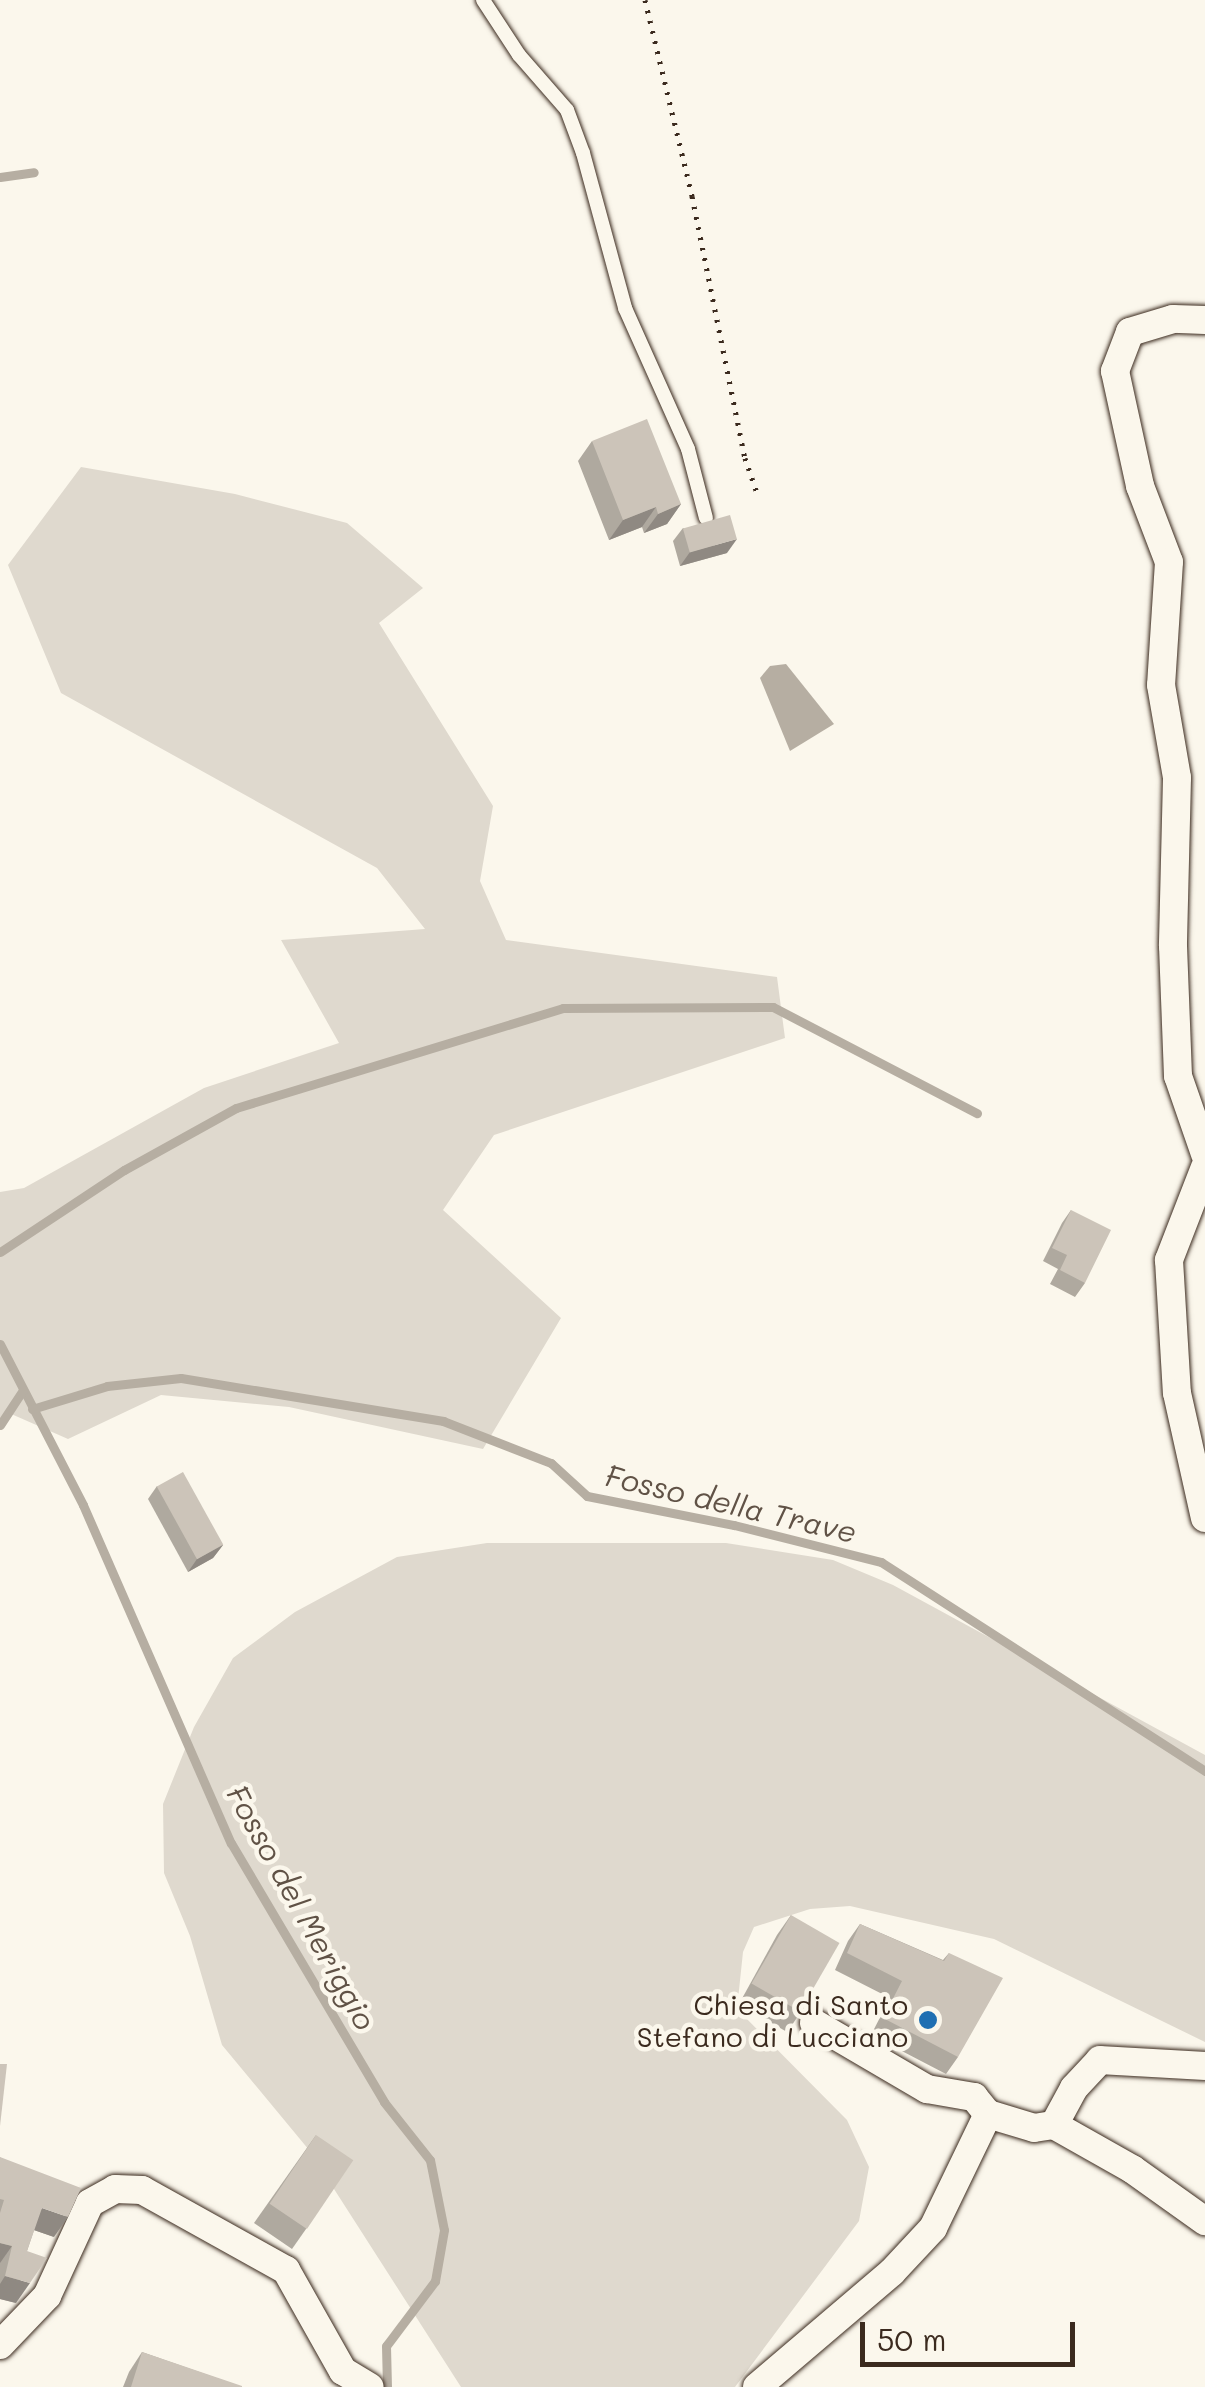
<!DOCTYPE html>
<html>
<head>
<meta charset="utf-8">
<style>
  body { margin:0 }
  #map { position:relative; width:1205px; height:2387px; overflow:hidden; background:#fbf7ec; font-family:Mali,sans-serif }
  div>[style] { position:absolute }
  .green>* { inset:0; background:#dfd9ce }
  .water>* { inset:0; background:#b6aea2 }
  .stream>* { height:9px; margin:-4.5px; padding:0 4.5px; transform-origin:4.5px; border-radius:4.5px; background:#b6aea2 }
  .path>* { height:5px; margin-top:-2.5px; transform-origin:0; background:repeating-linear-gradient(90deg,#3b2a1e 0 2.5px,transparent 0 10.5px) }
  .roads { filter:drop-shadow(0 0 2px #3b2a1e) drop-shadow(0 0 2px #3b2a1e) }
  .service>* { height:14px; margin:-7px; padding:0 7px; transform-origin:7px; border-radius:7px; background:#fbf7ec }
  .minor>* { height:28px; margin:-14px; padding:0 14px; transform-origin:14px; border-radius:14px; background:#fbf7ec }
  .wall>* { inset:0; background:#afa99f }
  .shaded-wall>* { inset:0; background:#8f8982 }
  .building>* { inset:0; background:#ccc4b9; transform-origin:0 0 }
  .dots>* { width:28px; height:28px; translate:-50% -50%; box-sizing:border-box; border:5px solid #fbf7ec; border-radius:50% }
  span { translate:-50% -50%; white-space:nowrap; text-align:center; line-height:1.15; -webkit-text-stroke:9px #fbf7ec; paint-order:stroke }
  .poi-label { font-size:28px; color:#3b2a1e }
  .right { translate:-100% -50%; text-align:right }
  .water-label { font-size:30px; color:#605246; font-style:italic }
  .scale { position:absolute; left:860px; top:2322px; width:215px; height:45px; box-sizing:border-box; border:5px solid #3b2a1e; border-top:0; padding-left:12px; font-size:30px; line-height:35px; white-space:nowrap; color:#3b2a1e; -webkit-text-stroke:8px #fbf7ec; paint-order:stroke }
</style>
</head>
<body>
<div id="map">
  <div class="green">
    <div style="clip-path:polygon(81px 467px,235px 494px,347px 523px,423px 588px,379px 623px,493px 806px,480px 881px,506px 940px,777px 977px,785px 1038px,494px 1135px,443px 1210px,561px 1318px,483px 1449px,289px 1407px,161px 1395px,68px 1439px,9px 1413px,0 1421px,0 1192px,24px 1188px,204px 1088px,339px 1043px,281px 940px,425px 929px,377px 868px,61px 693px,8px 565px)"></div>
    <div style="clip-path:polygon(487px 1543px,726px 1543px,833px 1560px,893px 1585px,1205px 1755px,1205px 2042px,994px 1939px,850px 1906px,810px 1909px,754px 1927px,743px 1952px,737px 2009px,847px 2120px,869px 2167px,859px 2221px,735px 2387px,461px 2387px,309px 2150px,222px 2045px,190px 1936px,164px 1873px,163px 1804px,194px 1727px,233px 1658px,295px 1612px,397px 1557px)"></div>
  </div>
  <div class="water">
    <div style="clip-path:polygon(786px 664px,834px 724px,790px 751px,760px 678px,770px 666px)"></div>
  </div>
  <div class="stream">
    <div style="left:0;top:177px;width:34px;rotate:-8deg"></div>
    <div style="left:0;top:1252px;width:149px;rotate:-33.5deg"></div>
    <div style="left:124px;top:1170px;width:128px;rotate:-29deg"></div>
    <div style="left:236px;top:1108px;width:342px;rotate:-17deg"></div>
    <div style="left:563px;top:1008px;width:210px;rotate:-0.3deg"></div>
    <div style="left:773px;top:1007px;width:230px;rotate:27.5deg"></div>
    <div style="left:0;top:1344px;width:181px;rotate:62.7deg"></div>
    <div style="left:83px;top:1505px;width:369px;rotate:66.4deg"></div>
    <div style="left:231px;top:1843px;width:301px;rotate:59.4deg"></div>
    <div style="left:384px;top:2102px;width:74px;rotate:51.6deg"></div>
    <div style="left:430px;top:2160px;width:71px;rotate:78.7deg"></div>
    <div style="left:444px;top:2230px;width:52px;rotate:100deg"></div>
    <div style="left:435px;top:2281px;width:81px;rotate:127deg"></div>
    <div style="left:386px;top:2346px;width:41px;rotate:88.6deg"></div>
    <div style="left:32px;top:1409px;width:78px;rotate:-17deg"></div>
    <div style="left:107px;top:1386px;width:74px;rotate:-6.2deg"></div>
    <div style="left:181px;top:1378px;width:266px;rotate:9.3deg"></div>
    <div style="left:443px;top:1421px;width:116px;rotate:21.3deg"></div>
    <div style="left:551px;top:1463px;width:49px;rotate:42.5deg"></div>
    <div style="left:587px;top:1496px;width:150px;rotate:11.2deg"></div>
    <div style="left:734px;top:1525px;width:152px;rotate:14.1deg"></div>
    <div style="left:881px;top:1562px;width:386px;rotate:32.8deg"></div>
    <div style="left:0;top:1425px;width:42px;rotate:-56.7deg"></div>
  </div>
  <div class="path">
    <div style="left:645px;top:0;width:202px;rotate:76.5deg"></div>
    <div style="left:692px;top:196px;width:267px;rotate:78.6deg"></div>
    <div style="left:745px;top:458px;width:39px;rotate:71deg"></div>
  </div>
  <div class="roads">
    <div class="service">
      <div style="left:483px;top:0;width:66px;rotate:56.8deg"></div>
      <div style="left:519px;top:55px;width:73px;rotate:48.9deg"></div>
      <div style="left:567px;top:110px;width:46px;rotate:69.6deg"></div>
      <div style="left:583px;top:153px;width:161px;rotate:74.8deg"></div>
      <div style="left:625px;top:308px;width:154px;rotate:65.9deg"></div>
      <div style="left:688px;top:449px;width:71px;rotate:75.4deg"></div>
    </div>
    <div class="minor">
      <div style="left:1205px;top:320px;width:32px;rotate:-178deg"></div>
      <div style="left:1173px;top:319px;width:45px;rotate:163.2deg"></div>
      <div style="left:1130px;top:332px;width:42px;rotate:111deg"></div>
      <div style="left:1115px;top:371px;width:118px;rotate:77.7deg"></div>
      <div style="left:1140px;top:486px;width:81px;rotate:69.1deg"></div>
      <div style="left:1169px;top:562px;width:123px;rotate:93.7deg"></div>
      <div style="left:1161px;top:685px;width:94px;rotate:80.2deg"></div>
      <div style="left:1177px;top:778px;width:168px;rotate:91.4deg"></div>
      <div style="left:1173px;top:946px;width:130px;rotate:87.8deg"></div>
      <div style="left:1178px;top:1076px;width:83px;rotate:70.9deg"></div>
      <div style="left:1205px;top:1167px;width:100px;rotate:111.2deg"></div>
      <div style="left:1169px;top:1260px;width:133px;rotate:86.6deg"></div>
      <div style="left:1177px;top:1393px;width:128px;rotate:77.4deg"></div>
      <div style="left:814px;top:2023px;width:131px;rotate:30.3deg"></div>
      <div style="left:927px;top:2089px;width:48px;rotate:9.7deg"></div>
      <div style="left:974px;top:2097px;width:22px;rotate:51deg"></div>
      <div style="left:1054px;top:2125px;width:90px;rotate:29.4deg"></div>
      <div style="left:1132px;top:2169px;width:90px;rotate:35.5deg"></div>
      <div style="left:0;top:2345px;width:68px;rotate:-46.2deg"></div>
      <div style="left:47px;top:2296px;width:102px;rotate:-65.2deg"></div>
      <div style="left:90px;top:2203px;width:29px;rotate:-29deg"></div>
      <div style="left:115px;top:2189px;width:27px;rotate:2deg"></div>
      <div style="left:142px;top:2190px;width:165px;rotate:29.1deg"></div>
      <div style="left:286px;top:2270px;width:116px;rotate:60.6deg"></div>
      <div style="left:343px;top:2371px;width:31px;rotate:31deg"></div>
      <div style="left:757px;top:2387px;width:177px;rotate:-40.4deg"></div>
      <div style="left:892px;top:2272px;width:60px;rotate:-47deg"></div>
      <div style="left:933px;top:2228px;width:127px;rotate:-64.2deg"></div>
      <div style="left:988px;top:2114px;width:48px;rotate:16.9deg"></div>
      <div style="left:1034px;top:2128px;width:20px;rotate:-9deg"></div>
      <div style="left:1054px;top:2125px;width:42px;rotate:-61.6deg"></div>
      <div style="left:1074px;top:2088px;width:38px;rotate:-47deg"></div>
      <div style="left:1100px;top:2060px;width:105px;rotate:3.3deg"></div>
    </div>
  </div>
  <div class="wall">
    <div style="clip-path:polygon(592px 441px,681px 504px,667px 524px,644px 533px,642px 527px,609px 540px,578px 461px)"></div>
    <div style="clip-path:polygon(683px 528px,727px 553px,680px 566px,673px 541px)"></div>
    <div style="clip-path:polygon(1071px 1210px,1085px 1283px,1075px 1297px,1050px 1284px,1058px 1269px,1043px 1261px,1062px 1223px)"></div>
    <div style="clip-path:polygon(157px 1486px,223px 1545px,213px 1558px,188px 1572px,148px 1499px)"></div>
    <div style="clip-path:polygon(791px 1915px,801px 2012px,787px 2032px,739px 2004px,777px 1935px)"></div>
    <div style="clip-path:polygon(860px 1924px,943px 1960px,949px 1953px,958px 2057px,946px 2074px,871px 2035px,890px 1998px,835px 1970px,848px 1941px)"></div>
    <div style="clip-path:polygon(316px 2135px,306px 2229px,292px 2249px,254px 2223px)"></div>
    <div style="clip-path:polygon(0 2157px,54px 2237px,34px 2230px,27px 2251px,16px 2303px,0 2299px)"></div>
    <div style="clip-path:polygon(142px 2352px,242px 2387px,123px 2387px,129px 2372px)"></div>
  </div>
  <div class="shaded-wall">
    <div style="clip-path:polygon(681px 504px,667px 524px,644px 533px,658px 514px)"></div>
    <div style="clip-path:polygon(656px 507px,642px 527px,609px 540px,623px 520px)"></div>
    <div style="clip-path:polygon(737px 539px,727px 553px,680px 566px,690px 552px)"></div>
    <div style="clip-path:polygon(223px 1545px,213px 1558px,188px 1572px,197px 1559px)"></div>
    <div style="clip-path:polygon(42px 2208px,68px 2217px,54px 2237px,28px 2228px)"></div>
    <div style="clip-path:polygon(0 2243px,12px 2246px,0 2263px)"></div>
    <div style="clip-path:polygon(5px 2276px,30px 2283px,16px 2303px,0 2299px,0 2284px)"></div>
  </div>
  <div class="building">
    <div style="clip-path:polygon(647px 419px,681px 504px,658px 514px,656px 507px,623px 520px,592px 441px)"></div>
    <div style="left:730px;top:515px;width:25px;height:49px;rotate:74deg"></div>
    <div style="clip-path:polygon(1071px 1210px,1111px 1230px,1085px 1283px,1060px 1270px,1067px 1255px,1052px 1248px)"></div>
    <div style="left:183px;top:1472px;width:83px;height:30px;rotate:61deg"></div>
    <div style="left:791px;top:1915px;width:56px;height:79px;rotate:30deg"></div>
    <div style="clip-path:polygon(860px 1924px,944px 1961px,949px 1953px,1003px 1978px,958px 2057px,883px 2018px,902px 1981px,847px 1953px)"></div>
    <div style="clip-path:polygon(0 2064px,7px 2064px,0 2126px)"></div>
    <div style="left:316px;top:2135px;width:45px;height:83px;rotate:34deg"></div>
    <div style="clip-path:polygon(0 2157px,81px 2188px,68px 2217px,42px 2208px,27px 2251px,47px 2258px,30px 2283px,5px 2276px,12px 2246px,0 2243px,0 2213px,4px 2200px,0 2199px)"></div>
    <div style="clip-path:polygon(142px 2352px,242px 2386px,242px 2387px,131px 2387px)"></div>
  </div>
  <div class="dots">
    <div style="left:928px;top:2020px;background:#1f6fb2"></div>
  </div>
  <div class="poi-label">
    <span class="right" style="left:908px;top:2020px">Chiesa di Santo<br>Stefano di Lucciano</span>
  </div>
  <div class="water-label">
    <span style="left:731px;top:1503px;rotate:13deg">Fosso della Trave</span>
    <span style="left:302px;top:1907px;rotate:61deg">Fosso del Meriggio</span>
  </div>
  <div class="scale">50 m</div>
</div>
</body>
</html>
